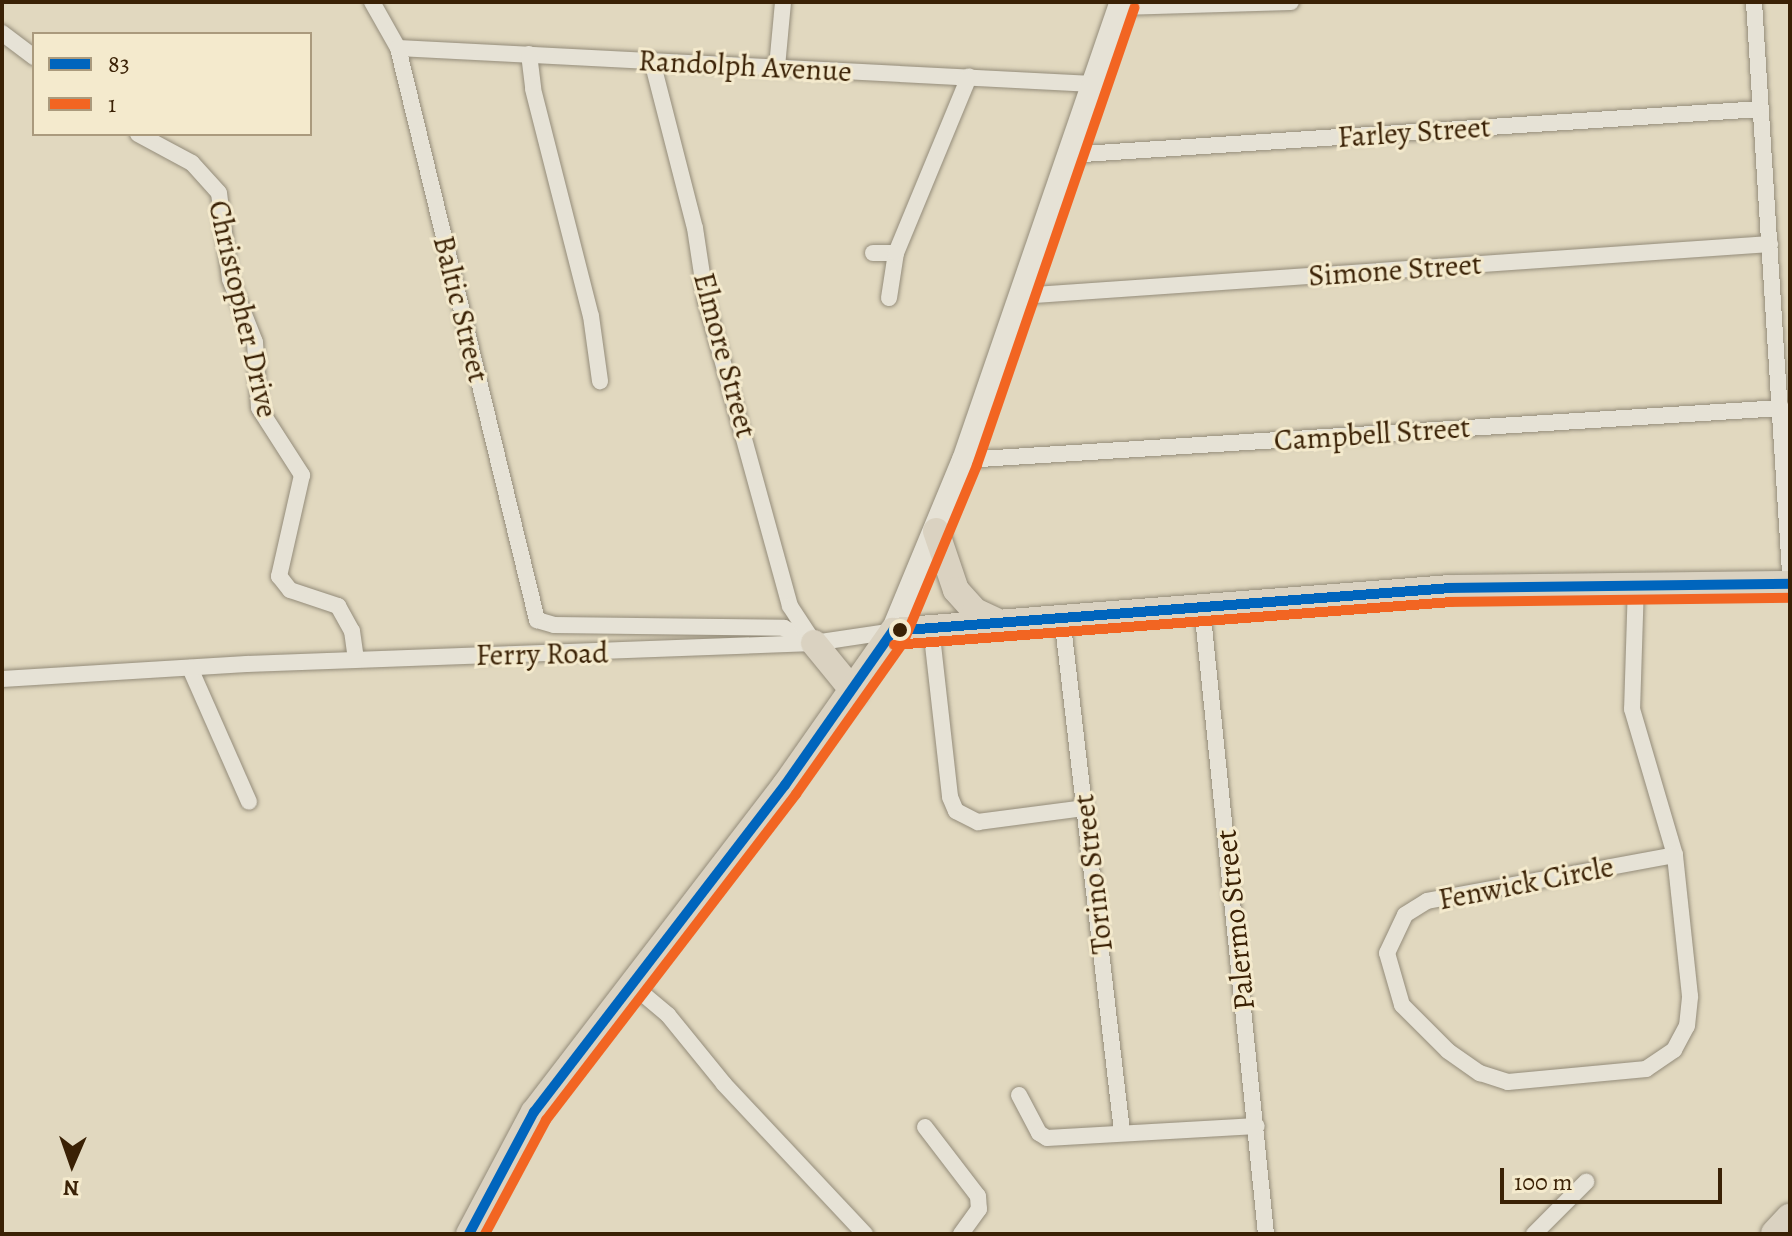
<!DOCTYPE html>
<html>
<head>
<meta charset="utf-8">
<style>
  body { margin:0 }
  #map { position:relative; width:1792px; height:1236px; overflow:hidden; background:#e1d8bf; font-family:Alegreya,serif }
  div>[style] { position:absolute }
  .roads { filter:drop-shadow(0 0 2px #948c7a) drop-shadow(0 0 2px #948c7a) }
  .minor>* { height:16px; margin:-8px; padding:0 8px; transform-origin:8px; border-radius:8px; background:#e6e2d6 }
  .secondary>* { height:24px; margin:-12px; padding:0 12px; transform-origin:12px; border-radius:12px; background:#e6e2d6 }
  .primary>* { height:26px; margin:-13px; padding:0 13px; transform-origin:13px; border-radius:13px; background:#dad2c1 }
  .motorway>* { height:30px; margin:-15px; padding:0 15px; transform-origin:15px; border-radius:15px; background:#dad2c1 }
  .bus-1>* { height:10px; margin:-5px; padding:0 5px; transform-origin:5px; border-radius:5px; background:#0065bd }
  .bus-2>* { height:10px; margin:-5px; padding:0 5px; transform-origin:5px; border-radius:5px; background:#f26522 }
  .dots>* { width:22px; height:22px; translate:-50% -50%; box-sizing:border-box; border:4px solid #f4eacd; border-radius:50% }
  span { translate:-50% -50%; white-space:nowrap; text-align:center; line-height:1.15; -webkit-text-stroke:6px #f4eacd; paint-order:stroke }
  .street-label { font-size:30px; color:#3a2105 }
  .frame { position:absolute; inset:0; border:4px solid #3a2105; pointer-events:none }
  .legend { position:absolute; left:32px; top:32px; width:280px; height:104px; box-sizing:border-box; background:#f4eacd; border:2px solid #aa9a7d; margin:0; padding:10px 14px; list-style:none; font-size:24px; color:#3a2105 }
  .legend li { display:flex; align-items:center; gap:16px; height:40px }
  .legend b { width:40px; border:2px solid #aa9a7d }
  .north { position:absolute; left:32px; top:1124px; width:80px; height:80px; -webkit-text-stroke:6px #f4eacd; paint-order:stroke; rotate:182deg; font-size:22px; font-weight:700; line-height:32px; text-align:center; color:#3a2105 }
  .north::after { content:''; display:block; margin:auto; width:28px; height:36px; background:#3a2105; clip-path:polygon(50% 0,100% 100%,50% 72%,0 100%) }
  .scale { position:absolute; left:1500px; top:1168px; width:222px; height:36px; box-sizing:border-box; border:4px solid #3a2105; border-top:0; padding-left:10px; font-size:24px; line-height:28px; white-space:nowrap; color:#3a2105; -webkit-text-stroke:6px #f4eacd; paint-order:stroke }
</style>
</head>
<body>
<div id="map">
  <div class="roads">
    <div class="minor">
      <div style="left:372px;top:2px;width:53px;rotate:60.5deg"></div>
      <div style="left:398px;top:48px;width:589px;rotate:76.34deg"></div>
      <div style="left:537px;top:620px;width:18px;rotate:16deg"></div>
      <div style="left:554px;top:625px;width:230px;rotate:0.7deg"></div>
      <div style="left:784px;top:628px;width:34px;rotate:27deg"></div>
      <div style="left:1754px;top:2px;width:572px;rotate:86.39deg"></div>
      <div style="left:1120px;top:7px;width:171px;rotate:-1.7deg"></div>
      <div style="left:2px;top:33px;width:40px;rotate:37deg"></div>
      <div style="left:398px;top:48px;width:696px;rotate:2.97deg"></div>
      <div style="left:529px;top:54px;width:35px;rotate:83deg"></div>
      <div style="left:533px;top:89px;width:234px;rotate:75.7deg"></div>
      <div style="left:591px;top:316px;width:66px;rotate:82.1deg"></div>
      <div style="left:652px;top:61px;width:172px;rotate:75.6deg"></div>
      <div style="left:695px;top:228px;width:74px;rotate:81.4deg"></div>
      <div style="left:706px;top:301px;width:316px;rotate:74.6deg"></div>
      <div style="left:790px;top:606px;width:42px;rotate:56.7deg"></div>
      <div style="left:777px;top:67px;width:65px;rotate:-84.7deg"></div>
      <div style="left:138px;top:134px;width:61px;rotate:28.2deg"></div>
      <div style="left:192px;top:163px;width:40px;rotate:48deg"></div>
      <div style="left:219px;top:193px;width:87px;rotate:82.7deg"></div>
      <div style="left:230px;top:279px;width:68px;rotate:68.4deg"></div>
      <div style="left:255px;top:342px;width:66px;rotate:86.5deg"></div>
      <div style="left:259px;top:408px;width:80px;rotate:57.3deg"></div>
      <div style="left:302px;top:475px;width:104px;rotate:102.8deg"></div>
      <div style="left:279px;top:576px;width:18px;rotate:52deg"></div>
      <div style="left:290px;top:590px;width:51px;rotate:18.4deg"></div>
      <div style="left:338px;top:606px;width:29px;rotate:61deg"></div>
      <div style="left:352px;top:631px;width:28px;rotate:82deg"></div>
      <div style="left:1068px;top:155px;width:694px;rotate:-3.8deg"></div>
      <div style="left:873px;top:253px;width:23px"></div>
      <div style="left:1020px;top:296px;width:752px;rotate:-3.97deg"></div>
      <div style="left:889px;top:298px;width:46px;rotate:-81.2deg"></div>
      <div style="left:896px;top:253px;width:191px;rotate:-67.5deg"></div>
      <div style="left:964px;top:460px;width:819px;rotate:-3.64deg"></div>
      <div style="left:1636px;top:584px;width:125px;rotate:91.8deg"></div>
      <div style="left:1632px;top:709px;width:152px;rotate:73.6deg"></div>
      <div style="left:1675px;top:855px;width:252px;rotate:169.5deg"></div>
      <div style="left:1427px;top:901px;width:26px;rotate:148deg"></div>
      <div style="left:1405px;top:915px;width:42px;rotate:115.3deg"></div>
      <div style="left:1387px;top:953px;width:54px;rotate:73.9deg"></div>
      <div style="left:1402px;top:1005px;width:65px;rotate:45deg"></div>
      <div style="left:1448px;top:1051px;width:39px;rotate:35deg"></div>
      <div style="left:1480px;top:1073px;width:29px;rotate:18deg"></div>
      <div style="left:1508px;top:1082px;width:139px;rotate:-5.4deg"></div>
      <div style="left:1646px;top:1069px;width:34px;rotate:-34deg"></div>
      <div style="left:1674px;top:1050px;width:27px;rotate:-62deg"></div>
      <div style="left:1687px;top:1026px;width:30px;rotate:-84deg"></div>
      <div style="left:1690px;top:996px;width:142px;rotate:-96.1deg"></div>
      <div style="left:1202px;top:607px;width:630px;rotate:84.17deg"></div>
      <div style="left:1062px;top:617px;width:518px;rotate:83.35deg"></div>
      <div style="left:931px;top:627px;width:171px;rotate:83.6deg"></div>
      <div style="left:950px;top:797px;width:15px;rotate:67deg"></div>
      <div style="left:956px;top:811px;width:25px;rotate:27deg"></div>
      <div style="left:978px;top:822px;width:108px;rotate:-7.5deg"></div>
      <div style="left:190px;top:668px;width:146px;rotate:66.2deg"></div>
      <div style="left:2px;top:679px;width:245px;rotate:-3.5deg"></div>
      <div style="left:247px;top:664px;width:567px;rotate:-2.12deg"></div>
      <div style="left:814px;top:643px;width:80px;rotate:-8.6deg"></div>
      <div style="left:630px;top:983px;width:50px;rotate:40.1deg"></div>
      <div style="left:668px;top:1015px;width:89px;rotate:50.9deg"></div>
      <div style="left:724px;top:1084px;width:206px;rotate:46.8deg"></div>
      <div style="left:1019px;top:1095px;width:43px;rotate:62.2deg"></div>
      <div style="left:1039px;top:1133px;width:9px;rotate:32deg"></div>
      <div style="left:1047px;top:1138px;width:210px;rotate:-3.3deg"></div>
      <div style="left:925px;top:1127px;width:87px;rotate:52.5deg"></div>
      <div style="left:978px;top:1196px;width:13px;rotate:86deg"></div>
      <div style="left:979px;top:1209px;width:31px;rotate:126deg"></div>
      <div style="left:1534px;top:1234px;width:74px;rotate:-45deg"></div>
    </div>
    <div class="secondary">
      <div style="left:893px;top:631px;width:185px;rotate:-67.5deg"></div>
      <div style="left:964px;top:460px;width:484px;rotate:-71deg"></div>
    </div>
    <div class="primary">
      <div style="left:936px;top:531px;width:62px;rotate:71.3deg"></div>
      <div style="left:956px;top:590px;width:28px;rotate:48deg"></div>
      <div style="left:975px;top:611px;width:26px;rotate:25deg"></div>
      <div style="left:814px;top:643px;width:63px;rotate:50.8deg"></div>
      <div style="left:469px;top:1234px;width:138px;rotate:-62deg"></div>
      <div style="left:534px;top:1112px;width:412px;rotate:-52.5deg"></div>
      <div style="left:785px;top:785px;width:188px;rotate:-55deg"></div>
      <div style="left:893px;top:631px;width:559px;rotate:-4.41deg"></div>
      <div style="left:1450px;top:588px;width:340px;rotate:-0.7deg"></div>
    </div>
    <div class="motorway">
      <div style="left:1776px;top:1234px;width:21px;rotate:-47deg"></div>
    </div>
  </div>
  <div class="bus-1">
    <div style="left:893px;top:631px;width:559px;rotate:-4.41deg"></div>
    <div style="left:1450px;top:588px;width:340px;rotate:-0.7deg"></div>
    <div style="left:469px;top:1234px;width:138px;rotate:-62deg"></div>
    <div style="left:534px;top:1112px;width:412px;rotate:-52.5deg"></div>
    <div style="left:785px;top:785px;width:188px;rotate:-55deg"></div>
  </div>
  <div class="bus-2">
    <div style="left:894px;top:645px;width:559px;rotate:-4.41deg"></div>
    <div style="left:1451px;top:602px;width:339px;rotate:-0.7deg"></div>
    <div style="left:485px;top:1234px;width:129px;rotate:-61.8deg"></div>
    <div style="left:546px;top:1120px;width:411px;rotate:-52.5deg"></div>
    <div style="left:796px;top:794px;width:185px;rotate:-54.7deg"></div>
    <div style="left:903px;top:643px;width:193px;rotate:-67.4deg"></div>
    <div style="left:977px;top:465px;width:484px;rotate:-71deg"></div>
  </div>
  <div class="dots">
    <div style="left:900px;top:630px;background:#3a2105"></div>
  </div>
  <div class="street-label">
    <span style="left:745px;top:66px;rotate:3deg">Randolph Avenue</span>
    <span style="left:1414px;top:132px;rotate:-4deg">Farley Street</span>
    <span style="left:1395px;top:270px;rotate:-4deg">Simone Street</span>
    <span style="left:243px;top:309px;rotate:77deg">Christopher Drive</span>
    <span style="left:461px;top:309px;rotate:76deg">Baltic Street</span>
    <span style="left:725px;top:355px;rotate:75deg">Elmore Street</span>
    <span style="left:1372px;top:434px;rotate:-4deg">Campbell Street</span>
    <span style="left:542px;top:654px;rotate:-1deg">Ferry Road</span>
    <span style="left:1093px;top:874px;rotate:-97deg">Torino Street</span>
    <span style="left:1526px;top:883px;rotate:-11deg">Fenwick Circle</span>
    <span style="left:1235px;top:920px;rotate:-96deg">Palermo Street</span>
  </div>
  <div class="frame"></div>
  <ul class="legend">
  <li><b style="height:10px;background:#0065bd"></b>83</li>
  <li><b style="height:10px;background:#f26522"></b>1</li>
  </ul>
  <div class="north">N</div>
  <div class="scale">100 m</div>
</div>
</body>
</html>
